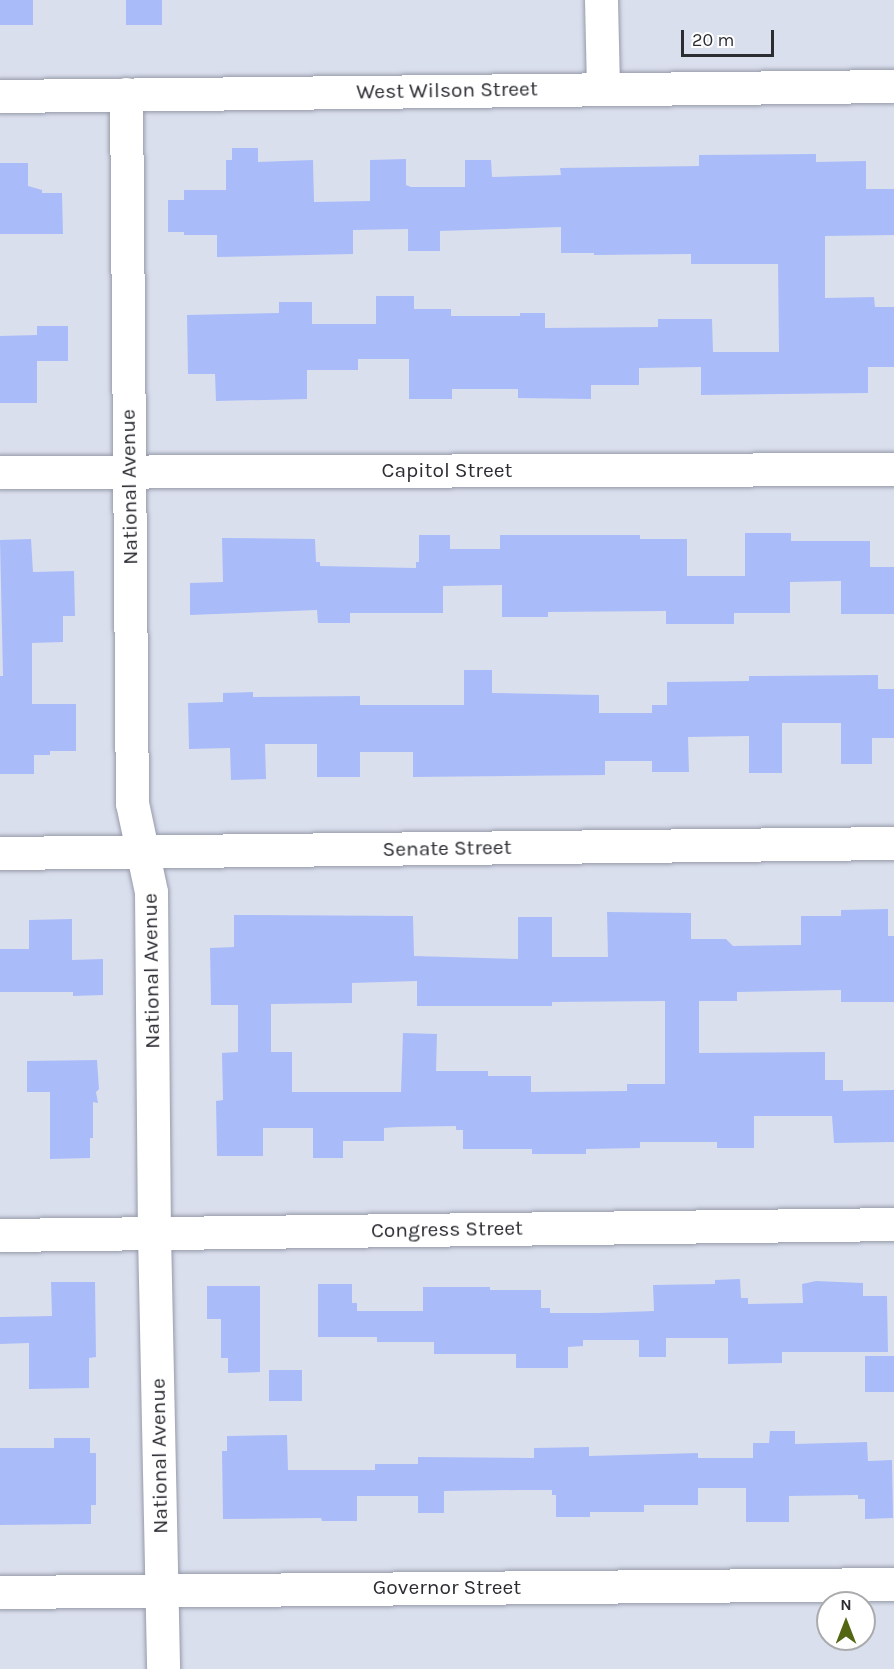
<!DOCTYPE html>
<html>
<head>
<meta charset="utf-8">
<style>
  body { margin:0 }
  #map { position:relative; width:894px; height:1669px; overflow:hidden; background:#dadfee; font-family:Karla,sans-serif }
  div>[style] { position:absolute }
  .building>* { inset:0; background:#a9bcf9; transform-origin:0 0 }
  .roads { filter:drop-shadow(0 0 2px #969aa8) drop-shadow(0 0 2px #969aa8) }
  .street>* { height:33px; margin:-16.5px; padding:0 16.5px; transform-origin:16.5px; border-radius:16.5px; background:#fff }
  .secondary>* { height:33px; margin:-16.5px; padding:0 16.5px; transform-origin:16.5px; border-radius:16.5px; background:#fff }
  span { translate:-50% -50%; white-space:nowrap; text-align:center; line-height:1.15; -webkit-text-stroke:6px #fff; paint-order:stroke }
  .street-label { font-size:21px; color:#2b2d33 }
  .north { position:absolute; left:816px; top:1591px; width:60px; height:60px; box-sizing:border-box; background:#fff; border:2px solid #aaabad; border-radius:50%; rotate:0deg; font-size:16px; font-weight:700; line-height:24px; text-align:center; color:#2b2d33 }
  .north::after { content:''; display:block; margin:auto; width:21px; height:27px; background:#536713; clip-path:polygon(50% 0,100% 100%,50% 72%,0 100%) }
  .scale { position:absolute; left:681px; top:30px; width:93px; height:27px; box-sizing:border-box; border:3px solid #2b2d33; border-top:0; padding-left:8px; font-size:18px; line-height:21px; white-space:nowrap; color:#2b2d33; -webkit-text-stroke:4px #fff; paint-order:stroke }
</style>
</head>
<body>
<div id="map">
  <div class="building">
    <div style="left:0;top:0;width:33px;height:25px"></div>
    <div style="left:126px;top:0;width:36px;height:25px"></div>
    <div style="clip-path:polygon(232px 148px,258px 148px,258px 162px,313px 160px,314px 202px,370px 201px,370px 160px,406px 159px,406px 185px,411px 187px,465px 187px,465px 160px,491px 160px,492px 177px,561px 175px,560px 168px,699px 166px,699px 155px,816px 154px,816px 162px,866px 161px,866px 189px,894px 189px,894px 235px,825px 236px,825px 298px,874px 297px,875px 307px,894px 307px,894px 367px,868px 367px,868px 393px,701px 395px,701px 367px,639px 368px,639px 385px,591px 385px,591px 399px,518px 398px,518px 389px,452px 389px,452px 399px,409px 399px,409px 359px,358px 359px,358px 370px,307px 370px,307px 399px,216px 401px,215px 374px,188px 374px,187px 315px,279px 313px,279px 302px,312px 302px,312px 324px,376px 324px,376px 296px,414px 296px,414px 309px,451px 309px,451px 316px,520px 316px,520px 313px,545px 313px,545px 328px,658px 327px,658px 319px,712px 319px,713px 352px,779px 352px,778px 264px,691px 264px,691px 254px,594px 255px,594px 253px,561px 253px,561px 227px,440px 231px,440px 251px,408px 251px,408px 229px,353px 230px,353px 254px,217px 257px,217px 235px,184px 235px,184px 232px,168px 232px,168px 200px,184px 200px,184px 190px,226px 190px,226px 160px,232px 160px)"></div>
    <div style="clip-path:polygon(0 163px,28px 163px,28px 186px,42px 190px,42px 193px,62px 193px,63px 234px,0 234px)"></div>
    <div style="clip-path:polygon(37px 326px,68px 326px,68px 361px,37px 361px,37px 403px,0 403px,0 336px,37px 335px)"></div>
    <div style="clip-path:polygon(745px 533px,791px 533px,791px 541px,870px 541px,870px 567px,894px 567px,894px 614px,841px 614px,841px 581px,790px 582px,790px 613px,734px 613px,734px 624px,666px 624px,666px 611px,548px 612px,548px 617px,502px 617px,502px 585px,443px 586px,443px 613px,350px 613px,350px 623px,318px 623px,317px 610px,190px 615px,190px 583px,223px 582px,222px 538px,315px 539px,316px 562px,320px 562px,320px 566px,416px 568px,416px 562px,419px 562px,419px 535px,450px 535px,450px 549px,500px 549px,500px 535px,640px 535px,640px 539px,687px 539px,687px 576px,745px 576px)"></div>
    <div style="clip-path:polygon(31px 539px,33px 572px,74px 571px,75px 616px,63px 616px,63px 642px,32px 643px,32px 704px,76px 704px,76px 751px,50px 751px,50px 755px,34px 755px,34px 774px,0 774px,0 676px,3px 676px,0 540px)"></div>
    <div style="clip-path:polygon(464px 670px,492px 670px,492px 693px,599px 695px,599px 713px,652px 713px,652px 705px,667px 705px,667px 682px,749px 681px,749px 676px,878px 675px,878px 689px,894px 689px,894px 738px,872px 738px,872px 764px,841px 764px,841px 723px,782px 723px,782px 773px,749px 773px,749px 736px,688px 737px,689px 772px,652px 772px,652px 761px,605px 761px,605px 775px,413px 777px,413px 752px,360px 752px,360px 777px,317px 777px,317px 744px,265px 744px,266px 779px,231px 780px,230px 748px,189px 749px,188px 703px,223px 702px,223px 693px,253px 692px,253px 697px,360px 696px,360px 705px,464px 705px)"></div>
    <div style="clip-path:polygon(evenodd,888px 909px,888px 936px,894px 936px,894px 1002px,841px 1002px,841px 990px,737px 992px,737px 1001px,699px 1001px,699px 1053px,825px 1052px,825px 1080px,843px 1080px,843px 1091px,894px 1090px,894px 1142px,834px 1143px,832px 1116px,754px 1116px,754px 1148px,717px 1148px,717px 1142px,640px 1142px,640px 1148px,586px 1149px,586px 1154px,532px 1154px,532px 1149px,463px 1149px,463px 1130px,456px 1130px,456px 1126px,398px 1127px,384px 1128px,384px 1141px,343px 1141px,343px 1158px,313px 1158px,313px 1128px,263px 1128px,263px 1156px,217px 1156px,216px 1101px,223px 1100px,222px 1053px,238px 1052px,238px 1005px,211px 1005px,210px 948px,234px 947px,234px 915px,413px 916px,414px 956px,518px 959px,518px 917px,552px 917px,552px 957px,608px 957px,607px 912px,691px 913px,691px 939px,726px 939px,733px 946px,801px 945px,801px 916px,841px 916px,841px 910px,888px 909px,417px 981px,417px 1006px,552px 1006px,552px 1002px,665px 1001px,665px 1084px,627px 1084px,627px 1091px,531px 1092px,531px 1076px,488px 1076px,488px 1071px,436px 1071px,437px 1034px,403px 1033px,401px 1092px,292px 1092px,292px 1052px,271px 1052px,271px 1004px,352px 1003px,352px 983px,417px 981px)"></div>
    <div style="clip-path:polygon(72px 919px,72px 960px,103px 959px,103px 995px,73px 996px,73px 992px,0 992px,0 949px,29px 949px,29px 920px)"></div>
    <div style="clip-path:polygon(97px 1060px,99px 1089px,96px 1092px,98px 1103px,93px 1102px,93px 1138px,90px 1138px,90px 1158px,50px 1159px,50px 1092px,27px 1092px,27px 1061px)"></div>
    <div style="clip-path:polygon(740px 1279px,741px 1298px,748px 1298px,748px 1304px,803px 1303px,802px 1284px,816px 1281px,863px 1283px,863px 1296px,887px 1296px,888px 1352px,782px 1352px,782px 1363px,728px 1364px,728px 1338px,666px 1338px,666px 1357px,639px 1357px,639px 1340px,583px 1340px,583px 1346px,568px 1347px,568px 1368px,516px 1368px,516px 1354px,434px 1354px,434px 1342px,377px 1342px,377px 1337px,318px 1337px,318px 1284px,352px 1284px,352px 1303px,357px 1303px,357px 1311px,423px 1311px,423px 1287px,490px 1287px,490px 1290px,541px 1290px,541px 1308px,550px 1308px,550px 1313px,598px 1313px,654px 1311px,653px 1285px,715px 1284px,715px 1280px)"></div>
    <div style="clip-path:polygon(51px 1282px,95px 1282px,96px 1357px,89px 1358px,89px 1388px,29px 1389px,29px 1343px,0 1344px,0 1317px,52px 1316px)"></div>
    <div style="clip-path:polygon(207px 1286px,260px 1286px,260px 1372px,228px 1373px,228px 1358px,221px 1358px,221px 1319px,207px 1319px)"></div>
    <div style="left:865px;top:1356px;width:29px;height:36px"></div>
    <div style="left:302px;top:1370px;width:31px;height:33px;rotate:90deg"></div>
    <div style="clip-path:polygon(770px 1431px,795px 1431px,795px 1444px,867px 1442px,868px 1461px,892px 1460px,893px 1518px,865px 1519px,865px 1499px,858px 1499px,858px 1495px,789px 1496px,789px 1522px,746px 1522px,746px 1488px,698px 1488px,698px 1505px,644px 1505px,644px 1512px,590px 1512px,590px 1517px,556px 1517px,556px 1495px,552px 1495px,552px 1490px,518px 1490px,444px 1491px,444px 1513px,418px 1513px,418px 1496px,357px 1496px,357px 1521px,322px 1521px,321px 1518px,223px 1519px,222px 1451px,227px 1451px,227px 1436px,287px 1435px,288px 1470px,375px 1470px,375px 1464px,418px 1464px,418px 1457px,534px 1458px,534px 1448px,589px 1447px,589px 1456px,698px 1453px,698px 1458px,753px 1458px,753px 1443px,769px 1443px)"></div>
    <div style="clip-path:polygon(54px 1438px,90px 1438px,90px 1453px,96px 1453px,96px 1505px,91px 1505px,91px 1524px,0 1525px,0 1448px,54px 1448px)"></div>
  </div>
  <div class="roads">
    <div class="street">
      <div style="left:601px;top:0;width:88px;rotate:88.7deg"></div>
      <div style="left:126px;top:94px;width:709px;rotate:89.52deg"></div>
      <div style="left:132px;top:803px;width:91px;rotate:77.9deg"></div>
      <div style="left:151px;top:892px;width:341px;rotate:89.5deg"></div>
      <div style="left:154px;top:1233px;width:436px;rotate:88.8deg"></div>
      <div style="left:0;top:472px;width:894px;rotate:-0.19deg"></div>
      <div style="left:0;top:853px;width:894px;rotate:-0.64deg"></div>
      <div style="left:0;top:1235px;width:894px;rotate:-0.7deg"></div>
      <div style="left:0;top:1592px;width:894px;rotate:-0.51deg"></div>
    </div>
    <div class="secondary">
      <div style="left:0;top:96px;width:894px;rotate:-0.64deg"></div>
    </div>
  </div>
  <div class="street-label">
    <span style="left:447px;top:90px;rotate:-1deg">West Wilson Street</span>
    <span style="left:447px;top:470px">Capitol Street</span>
    <span style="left:129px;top:487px;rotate:-91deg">National Avenue</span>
    <span style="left:447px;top:848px;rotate:-1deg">Senate Street</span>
    <span style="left:151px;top:971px;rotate:-91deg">National Avenue</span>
    <span style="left:447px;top:1229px;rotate:-1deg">Congress Street</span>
    <span style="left:159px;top:1456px;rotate:-91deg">National Avenue</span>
    <span style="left:447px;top:1587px">Governor Street</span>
  </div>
  <div class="north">N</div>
  <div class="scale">20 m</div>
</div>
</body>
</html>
